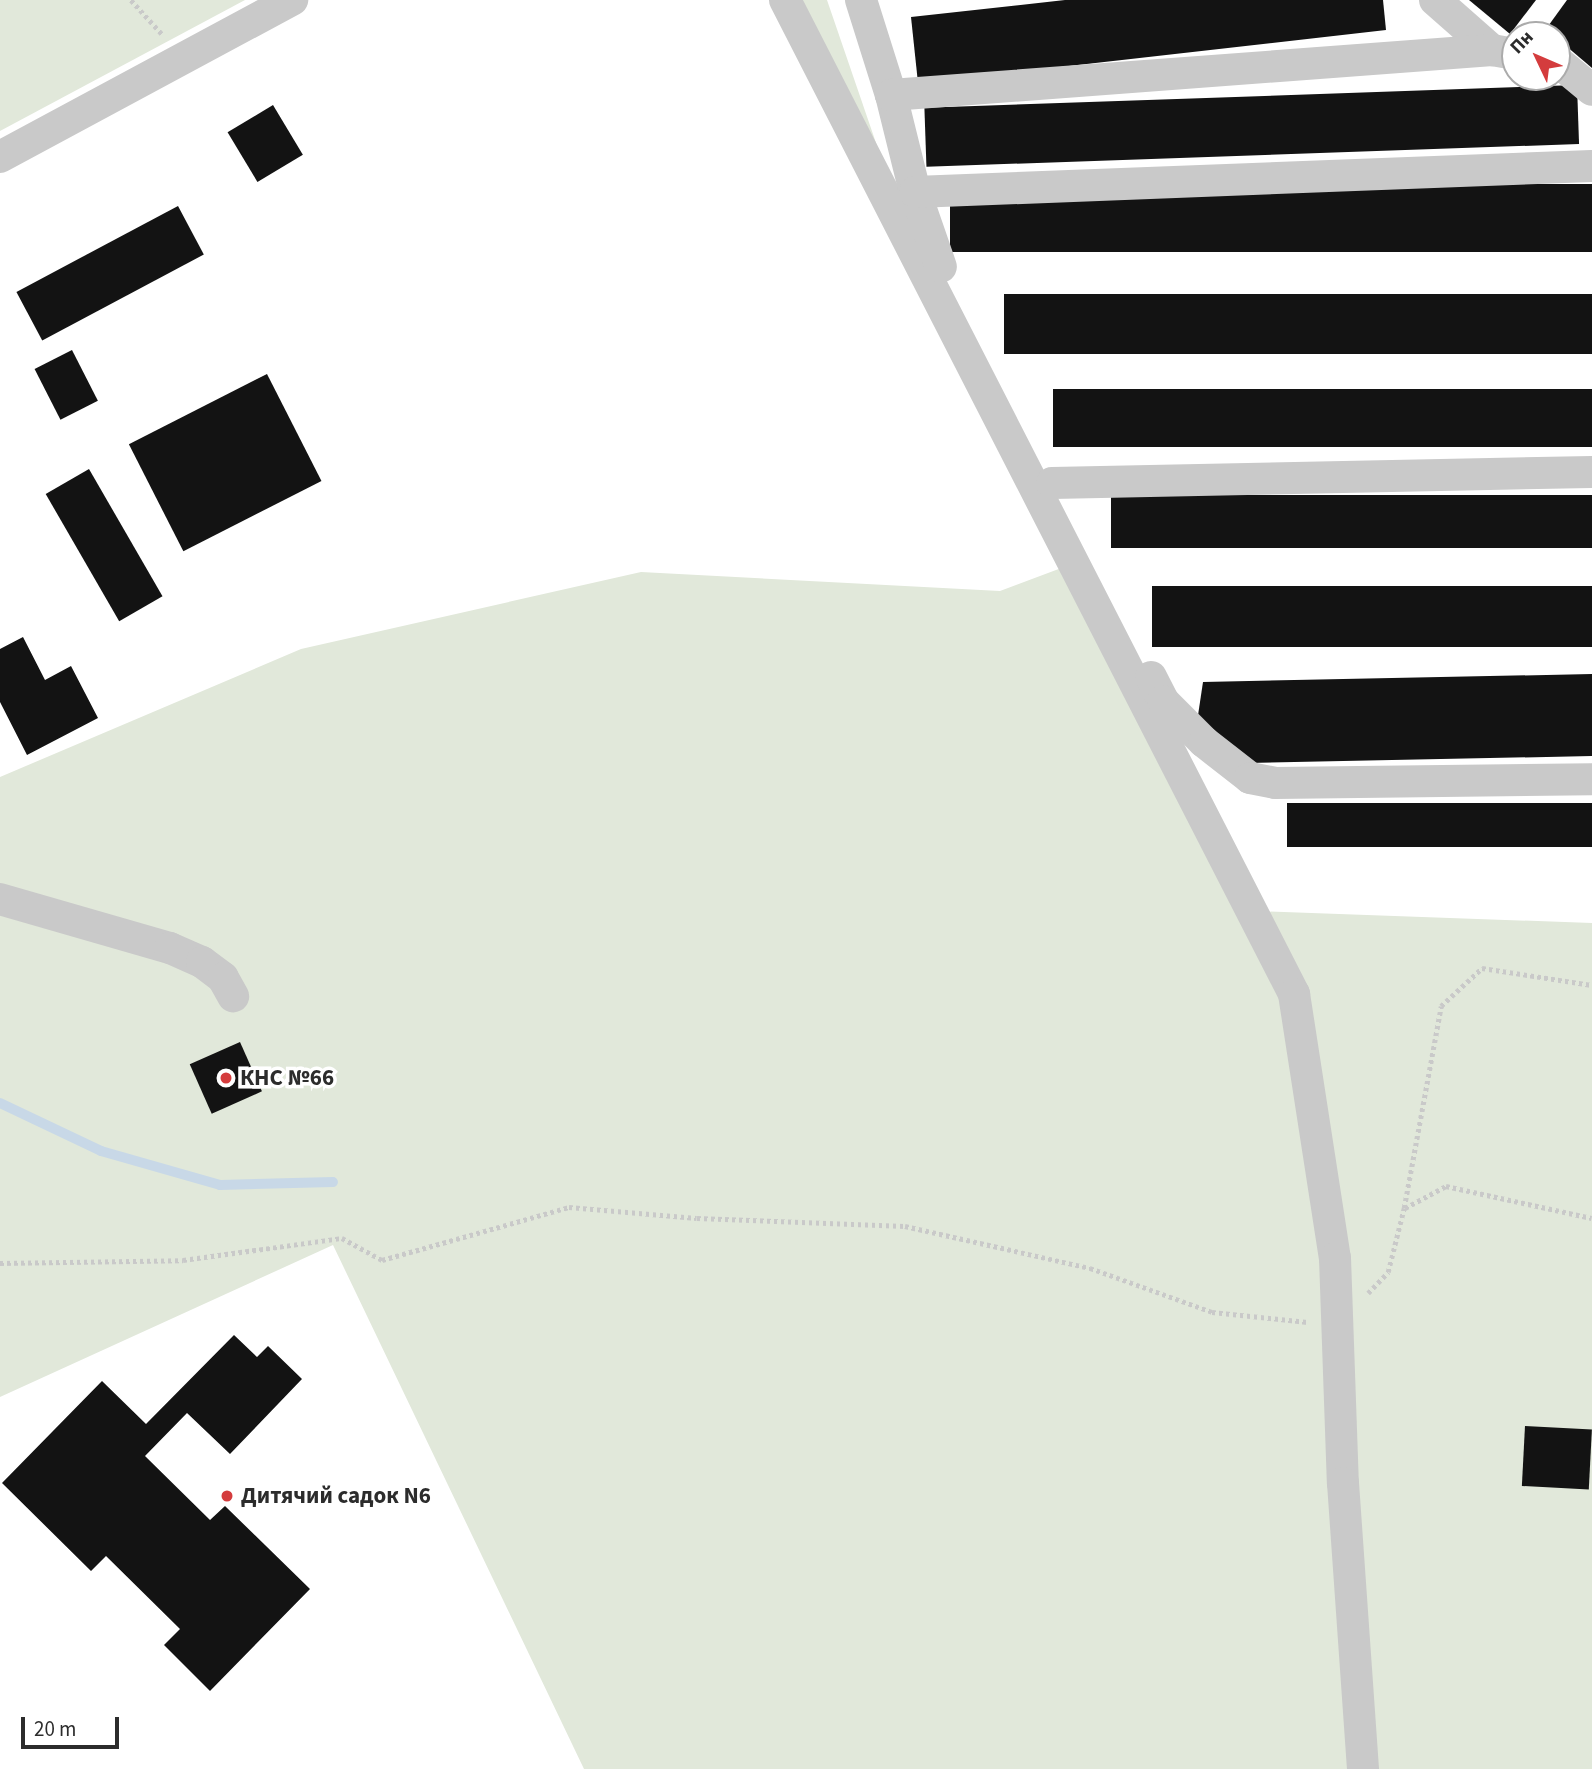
<!DOCTYPE html>
<html>
<head>
<meta charset="utf-8">
<style>
  body { margin:0 }
  #map { position:relative; width:1592px; height:1769px; overflow:hidden; background:#fff; font-family:"Source Sans 3",sans-serif }
  div>[style] { position:absolute }
  .green>* { inset:0; background:#e1e8da }
  .stream>* { height:10px; margin:-5px; padding:0 5px; transform-origin:5px; border-radius:5px; background:#c8d8e7 }
  .building>* { inset:0; background:#131313; transform-origin:0 0 }
  .path>* { height:4.5px; margin-top:-2.25px; transform-origin:0; background:repeating-linear-gradient(90deg,#c9c9c9 0 3.5px,transparent 0 7px) }
  .minor>* { height:32px; margin:-16px; padding:0 16px; transform-origin:16px; border-radius:16px; background:#c9c9c9 }
  .dots>* { width:19px; height:19px; translate:-50% -50%; box-sizing:border-box; border:4px solid #fff; border-radius:50% }
  span { translate:-50% -50%; white-space:nowrap; text-align:center; line-height:1.15; -webkit-text-stroke:7px #fff; paint-order:stroke }
  .poi-label { font-size:23px; color:#2c2c2c; font-weight:700 }
  .left { translate:0 -50%; text-align:left }
  .north { position:absolute; left:1501px; top:21px; width:70px; height:70px; box-sizing:border-box; background:#fff; border:2px solid #ababab; border-radius:50%; rotate:314deg; font-size:19px; font-weight:700; line-height:28px; text-align:center; color:#2c2c2c }
  .north::after { content:''; display:block; margin:auto; width:24px; height:32px; background:#d43c3d; clip-path:polygon(50% 0,100% 100%,50% 72%,0 100%) }
  .scale { position:absolute; left:21px; top:1717px; width:98px; height:32px; box-sizing:border-box; border:4px solid #2c2c2c; border-top:0; padding-left:9px; font-size:21px; line-height:24px; white-space:nowrap; color:#2c2c2c; -webkit-text-stroke:5px #fff; paint-order:stroke }
</style>
</head>
<body>
<div id="map">
  <div class="green">
    <div style="clip-path:polygon(0 0,245px 0,0 131px)"></div>
    <div style="clip-path:polygon(785px 0,827px 0,911px 245px)"></div>
    <div style="clip-path:polygon(1072px 564px,1254px 911px,1592px 923px,1592px 1769px,584px 1769px,333px 1245px,0 1397px,0 777px,301px 649px,641px 572px,1000px 591px)"></div>
  </div>
  <div class="stream">
    <div style="left:0;top:1103px;width:112px;rotate:25.4deg"></div>
    <div style="left:101px;top:1151px;width:124px;rotate:15.9deg"></div>
    <div style="left:220px;top:1185px;width:113px;rotate:-1.5deg"></div>
  </div>
  <div class="building">
    <div style="clip-path:polygon(1065px 0,1383px 0,1386px 30px,918px 83px,911px 17px)"></div>
    <div style="clip-path:polygon(1469px 0,1536px 0,1510px 34px)"></div>
    <div style="clip-path:polygon(1567px 0,1592px 0,1592px 68px,1546px 29px)"></div>
    <div style="left:1577px;top:85px;width:59px;height:653px;rotate:88deg"></div>
    <div style="left:273px;top:105px;width:58px;height:53px;rotate:59deg"></div>
    <div style="left:1592px;top:184px;width:68px;height:642px;rotate:90deg"></div>
    <div style="left:178px;top:206px;width:55px;height:183px;rotate:62deg"></div>
    <div style="left:1592px;top:294px;width:60px;height:588px;rotate:90deg"></div>
    <div style="left:72px;top:350px;width:57px;height:42px;rotate:63deg"></div>
    <div style="left:267px;top:374px;width:120px;height:155px;rotate:63deg"></div>
    <div style="left:1592px;top:389px;width:58px;height:539px;rotate:90deg"></div>
    <div style="left:89px;top:469px;width:147px;height:50px;rotate:60deg"></div>
    <div style="left:1592px;top:495px;width:53px;height:481px;rotate:90deg"></div>
    <div style="left:1592px;top:586px;width:61px;height:440px;rotate:90deg"></div>
    <div style="clip-path:polygon(23px 637px,45px 680px,71px 666px,98px 718px,27px 755px,0 702px,0 649px)"></div>
    <div style="clip-path:polygon(1592px 674px,1592px 756px,1247px 763px,1197px 722px,1203px 682px)"></div>
    <div style="left:1592px;top:803px;width:44px;height:305px;rotate:90deg"></div>
    <div style="left:240px;top:1042px;width:54px;height:55px;rotate:66deg"></div>
    <div style="clip-path:polygon(234px 1335px,257px 1357px,268px 1346px,302px 1379px,230px 1454px,187px 1413px,145px 1456px,210px 1520px,225px 1506px,310px 1589px,210px 1691px,164px 1645px,180px 1629px,106px 1556px,91px 1571px,2px 1483px,102px 1381px,146px 1424px)"></div>
    <div style="left:1525px;top:1426px;width:67px;height:60px;rotate:3deg"></div>
  </div>
  <div class="path">
    <div style="left:131px;top:0;width:47px;rotate:47.6deg"></div>
    <div style="left:1405px;top:1208px;width:47px;rotate:-28.2deg"></div>
    <div style="left:1446px;top:1186px;width:149px;rotate:12.4deg"></div>
    <div style="left:0;top:1263px;width:183px;rotate:-0.9deg"></div>
    <div style="left:183px;top:1260px;width:161px;rotate:-7.9deg"></div>
    <div style="left:342px;top:1238px;width:46px;rotate:28.8deg"></div>
    <div style="left:382px;top:1260px;width:194px;rotate:-15.8deg"></div>
    <div style="left:569px;top:1207px;width:128px;rotate:4.9deg"></div>
    <div style="left:697px;top:1218px;width:208px;rotate:2.2deg"></div>
    <div style="left:905px;top:1226px;width:190px;rotate:12.8deg"></div>
    <div style="left:1090px;top:1268px;width:130px;rotate:19.8deg"></div>
    <div style="left:1212px;top:1312px;width:96px;rotate:6deg"></div>
    <div style="left:1368px;top:1293px;width:29px;rotate:-46deg"></div>
    <div style="left:1388px;top:1272px;width:66px;rotate:-76deg"></div>
    <div style="left:1404px;top:1208px;width:205px;rotate:-79.6deg"></div>
    <div style="left:1441px;top:1006px;width:56px;rotate:-42.8deg"></div>
    <div style="left:1482px;top:968px;width:111px;rotate:8.8deg"></div>
  </div>
  <div class="minor">
    <div style="left:785px;top:0;width:1117px;rotate:62.88deg"></div>
    <div style="left:1294px;top:994px;width:267px;rotate:81.2deg"></div>
    <div style="left:1335px;top:1258px;width:225px;rotate:88deg"></div>
    <div style="left:1343px;top:1483px;width:287px;rotate:86deg"></div>
    <div style="left:861px;top:0;width:100px;rotate:72.5deg"></div>
    <div style="left:891px;top:95px;width:100px;rotate:76.1deg"></div>
    <div style="left:915px;top:192px;width:79px;rotate:70.9deg"></div>
    <div style="left:1435px;top:0;width:76px;rotate:41.3deg"></div>
    <div style="left:1492px;top:50px;width:23px;rotate:10deg"></div>
    <div style="left:1557px;top:61px;width:45px;rotate:39.6deg"></div>
    <div style="left:891px;top:95px;width:603px;rotate:-4.28deg"></div>
    <div style="left:0;top:157px;width:332px;rotate:-28.3deg"></div>
    <div style="left:915px;top:192px;width:677px;rotate:-2.2deg"></div>
    <div style="left:1052px;top:483px;width:540px;rotate:-1.17deg"></div>
    <div style="left:1151px;top:677px;width:27px;rotate:63deg"></div>
    <div style="left:1163px;top:701px;width:58px;rotate:45deg"></div>
    <div style="left:1204px;top:742px;width:58px;rotate:38deg"></div>
    <div style="left:1250px;top:778px;width:25px;rotate:11deg"></div>
    <div style="left:1275px;top:783px;width:317px;rotate:-0.7deg"></div>
    <div style="left:0;top:899px;width:177px;rotate:16.1deg"></div>
    <div style="left:170px;top:948px;width:35px;rotate:24deg"></div>
    <div style="left:202px;top:962px;width:26px;rotate:37deg"></div>
    <div style="left:223px;top:978px;width:21px;rotate:61deg"></div>
  </div>
  <div class="dots">
    <div style="left:226px;top:1078px;background:#d43c3d"></div>
    <div style="left:227px;top:1496px;background:#d43c3d"></div>
  </div>
  <div class="poi-label">
    <span class="left" style="left:240px;top:1078px">КНС №66</span>
    <span class="left" style="left:241px;top:1496px">Дитячий садок N6</span>
  </div>
  <div class="north">Пн</div>
  <div class="scale">20 m</div>
</div>
</body>
</html>
